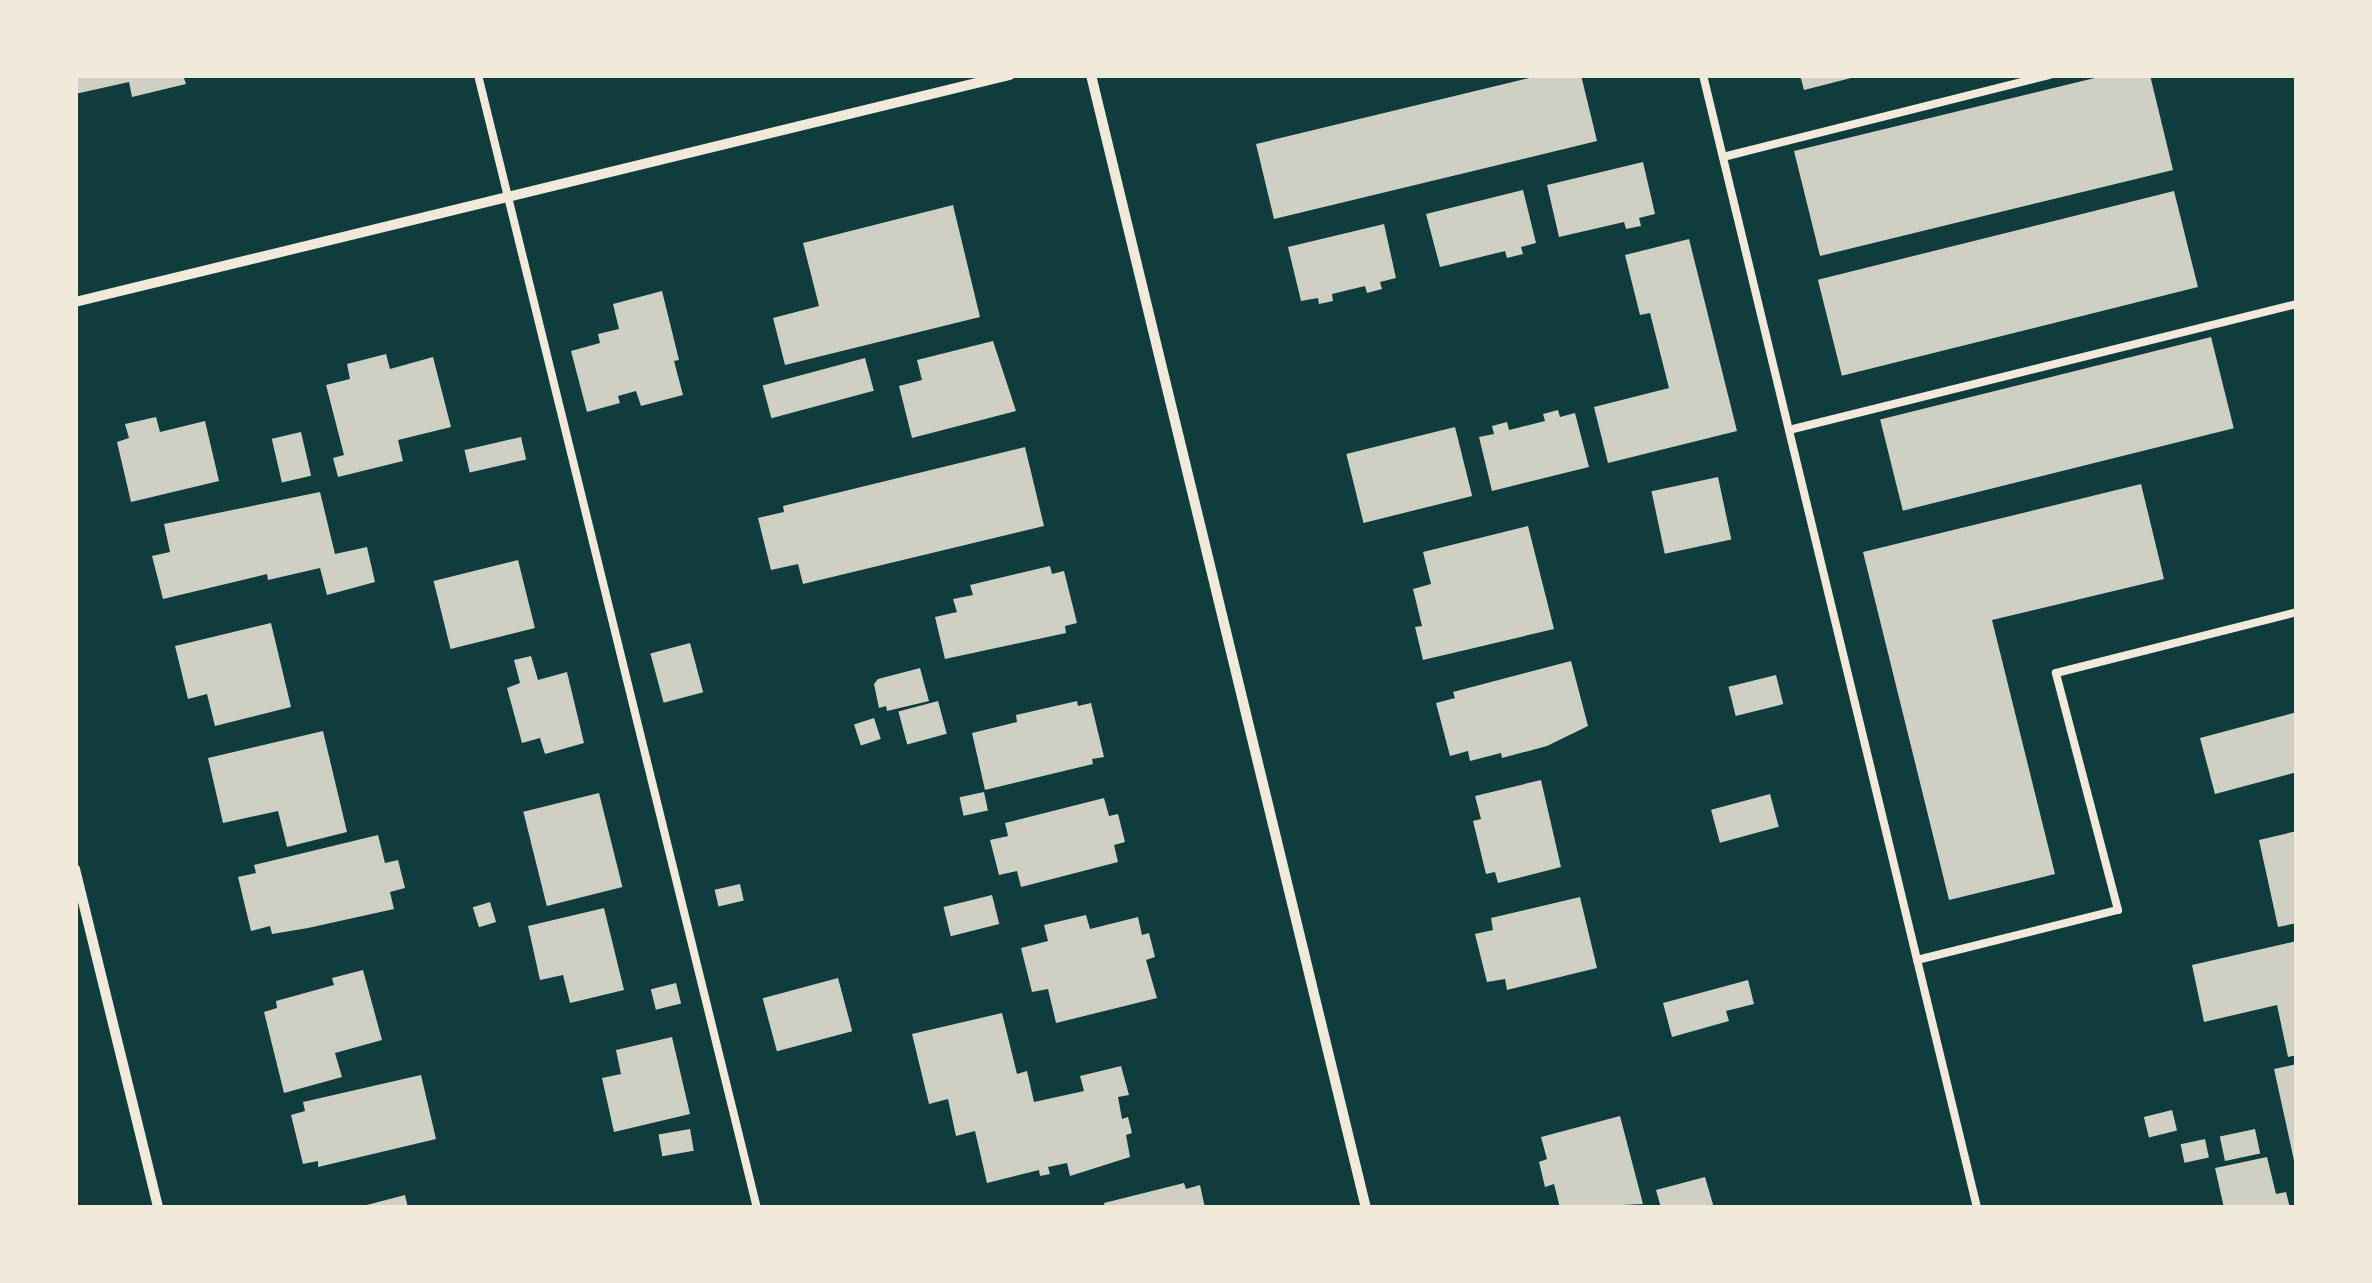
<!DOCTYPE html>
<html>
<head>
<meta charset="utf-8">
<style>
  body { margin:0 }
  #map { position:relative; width:2372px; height:1283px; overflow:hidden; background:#0f3d3e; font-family:"Times New Roman",serif }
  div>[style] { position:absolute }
  .building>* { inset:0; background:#cfcfc3; transform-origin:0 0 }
  .service>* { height:8px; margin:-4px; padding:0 4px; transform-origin:4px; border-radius:4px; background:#f1e9da }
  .minor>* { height:10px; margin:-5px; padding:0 5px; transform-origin:5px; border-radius:5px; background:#f1e9da }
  span { translate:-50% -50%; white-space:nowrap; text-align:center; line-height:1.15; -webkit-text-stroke:10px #f1e9da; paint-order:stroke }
  .frame { position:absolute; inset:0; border:78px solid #f1e9da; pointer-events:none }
</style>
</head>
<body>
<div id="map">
  <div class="building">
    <div style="clip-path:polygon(75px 75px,183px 75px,186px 84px,132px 97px,129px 82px,75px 94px)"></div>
    <div style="clip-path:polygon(1542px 75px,1581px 75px,1597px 141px,1274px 219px,1256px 144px)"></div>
    <div style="clip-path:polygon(1800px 75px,1859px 75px,1859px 76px,1804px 90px)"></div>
    <div style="clip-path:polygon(2107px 75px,2150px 75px,2173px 170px,1820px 256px,1794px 151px)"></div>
    <div style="clip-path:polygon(1643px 162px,1655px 214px,1639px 218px,1641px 226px,1626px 229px,1624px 222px,1559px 237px,1547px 185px)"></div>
    <div style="clip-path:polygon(1523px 190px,1536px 243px,1521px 247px,1523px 254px,1507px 258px,1505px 251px,1440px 267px,1426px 214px)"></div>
    <div style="left:2174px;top:191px;width:99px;height:367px;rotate:76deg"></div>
    <div style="clip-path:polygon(953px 205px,980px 317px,785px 365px,773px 318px,819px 306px,803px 243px)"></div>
    <div style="clip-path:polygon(1384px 224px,1396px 278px,1380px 282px,1382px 289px,1367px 293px,1365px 286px,1332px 294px,1333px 301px,1319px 304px,1318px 298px,1301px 301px,1288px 247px)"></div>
    <div style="clip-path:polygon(1689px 239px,1737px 431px,1608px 463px,1594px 407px,1669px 388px,1650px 313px,1640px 315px,1625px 255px)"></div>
    <div style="clip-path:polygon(662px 291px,679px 360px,674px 361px,683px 395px,641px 406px,636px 391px,618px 396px,620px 403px,587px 412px,571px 351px,600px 343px,598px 334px,619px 329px,613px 304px)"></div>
    <div style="left:2211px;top:337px;width:94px;height:341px;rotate:76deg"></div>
    <div style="clip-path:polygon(993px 341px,1016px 411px,912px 438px,899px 386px,922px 380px,917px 360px)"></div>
    <div style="clip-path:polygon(386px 354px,390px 369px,433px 357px,451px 427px,398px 440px,403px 461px,338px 477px,333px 458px,344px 455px,326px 385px,350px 379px,347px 364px)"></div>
    <div style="left:865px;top:358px;width:34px;height:106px;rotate:75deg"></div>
    <div style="clip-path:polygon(1558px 410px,1560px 417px,1575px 413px,1589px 467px,1492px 491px,1479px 437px,1494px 434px,1492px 426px,1507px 422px,1509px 430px,1545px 421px,1543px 414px)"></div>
    <div style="clip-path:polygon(156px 417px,160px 432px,205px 421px,219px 481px,131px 502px,117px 442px,129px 438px,125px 424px)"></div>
    <div style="left:1455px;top:427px;width:71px;height:112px;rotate:76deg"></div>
    <div style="left:301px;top:432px;width:45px;height:30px;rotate:77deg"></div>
    <div style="left:521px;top:437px;width:23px;height:58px;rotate:77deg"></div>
    <div style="clip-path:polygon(1025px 447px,1044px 526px,803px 584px,798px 564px,771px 570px,758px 518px,784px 512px,783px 506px)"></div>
    <div style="left:1718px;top:477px;width:64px;height:68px;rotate:78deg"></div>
    <div style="clip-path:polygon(2141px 484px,2164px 579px,1992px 620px,2055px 874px,1949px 900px,1863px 552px)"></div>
    <div style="clip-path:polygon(320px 492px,335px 554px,367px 547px,375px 582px,327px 595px,320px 568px,268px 580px,267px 574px,163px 599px,152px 556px,170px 552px,164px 524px)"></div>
    <div style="clip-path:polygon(1528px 526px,1554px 629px,1423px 660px,1415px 627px,1422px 626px,1413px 589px,1431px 584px,1423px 552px)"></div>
    <div style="left:518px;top:560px;width:70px;height:87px;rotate:76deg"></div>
    <div style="clip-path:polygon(1050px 566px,1052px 574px,1064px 571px,1077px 623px,1065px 626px,1066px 633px,945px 659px,935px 617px,957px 612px,953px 599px,973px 595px,970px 585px)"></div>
    <div style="clip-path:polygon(271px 623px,291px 707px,215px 726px,207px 694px,188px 699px,175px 646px)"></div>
    <div style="left:690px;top:643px;width:51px;height:41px;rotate:75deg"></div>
    <div style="clip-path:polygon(531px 656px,538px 680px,567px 672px,584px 743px,545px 754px,540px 738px,522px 743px,507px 688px,520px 683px,514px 660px)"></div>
    <div style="clip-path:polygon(1571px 661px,1588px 726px,1547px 746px,1502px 758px,1501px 753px,1470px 761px,1468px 751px,1450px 756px,1436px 703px,1455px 698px,1453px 692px)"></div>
    <div style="clip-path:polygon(920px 668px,929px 701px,887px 711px,886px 706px,879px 708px,874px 684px,878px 679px)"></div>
    <div style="left:1776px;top:675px;width:30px;height:49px;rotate:76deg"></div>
    <div style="left:938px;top:701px;width:34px;height:41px;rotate:75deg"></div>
    <div style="clip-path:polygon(1077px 701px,1078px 706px,1091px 703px,1104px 757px,1092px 759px,1093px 764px,985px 790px,972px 733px,1017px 722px,1016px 715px)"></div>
    <div style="clip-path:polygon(2297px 712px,2297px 772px,2215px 794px,2200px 738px)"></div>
    <div style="left:874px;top:718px;width:22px;height:21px;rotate:72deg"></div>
    <div style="clip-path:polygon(323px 731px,347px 832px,287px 847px,278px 811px,223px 823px,208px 758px)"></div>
    <div style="clip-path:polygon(1541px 780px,1561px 867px,1498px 883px,1495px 872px,1486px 874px,1473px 821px,1481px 819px,1475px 796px)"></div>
    <div style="left:984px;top:792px;width:19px;height:25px;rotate:78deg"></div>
    <div style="left:599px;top:793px;width:97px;height:78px;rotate:76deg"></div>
    <div style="left:1770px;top:794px;width:34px;height:61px;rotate:75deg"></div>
    <div style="clip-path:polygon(1104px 798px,1109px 816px,1118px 814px,1125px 842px,1114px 845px,1118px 862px,1021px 887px,1017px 871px,999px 875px,990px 840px,1008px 836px,1005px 823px)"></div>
    <div style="clip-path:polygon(2297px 831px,2297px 923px,2278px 927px,2259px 840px)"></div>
    <div style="clip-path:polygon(378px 835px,385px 863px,398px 860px,405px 888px,390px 892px,394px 909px,308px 928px,272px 934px,270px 926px,251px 931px,238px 877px,256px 873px,254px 865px)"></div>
    <div style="left:740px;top:884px;width:17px;height:26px;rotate:77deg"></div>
    <div style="left:992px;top:895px;width:30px;height:50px;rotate:76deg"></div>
    <div style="clip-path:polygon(1580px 897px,1597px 968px,1507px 990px,1505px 979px,1487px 982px,1475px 934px,1493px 930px,1491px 918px)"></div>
    <div style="left:490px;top:902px;width:21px;height:18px;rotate:73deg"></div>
    <div style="clip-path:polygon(604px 908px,624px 990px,570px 1003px,563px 975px,540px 980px,528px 926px)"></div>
    <div style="clip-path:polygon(1086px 915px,1090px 929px,1138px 917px,1142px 935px,1149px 933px,1155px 957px,1146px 960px,1157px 998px,1056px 1023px,1048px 989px,1032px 992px,1021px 948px,1048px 941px,1044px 925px)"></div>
    <div style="clip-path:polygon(2297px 941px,2297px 1055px,2288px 1057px,2277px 1005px,2204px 1022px,2192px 965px)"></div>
    <div style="clip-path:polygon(363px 970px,382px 1040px,335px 1053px,342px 1077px,284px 1093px,264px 1012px,277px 1008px,276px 1001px,334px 985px,332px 978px)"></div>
    <div style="left:838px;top:978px;width:55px;height:78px;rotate:75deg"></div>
    <div style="clip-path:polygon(1748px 980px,1754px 1004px,1726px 1011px,1729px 1021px,1672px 1037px,1663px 1003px)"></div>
    <div style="left:676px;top:983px;width:21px;height:26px;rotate:76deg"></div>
    <div style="clip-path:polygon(1002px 1013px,1017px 1074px,1027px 1071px,1034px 1102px,1084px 1091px,1080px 1076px,1121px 1066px,1129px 1095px,1118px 1097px,1122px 1119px,1128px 1117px,1132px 1133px,1126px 1135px,1130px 1157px,1070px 1176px,1067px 1163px,1048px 1167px,1050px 1174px,1040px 1176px,1039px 1170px,987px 1183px,975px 1131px,956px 1136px,948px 1099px,929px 1104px,912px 1034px)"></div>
    <div style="clip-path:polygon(672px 1037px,690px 1114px,614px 1132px,602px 1078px,621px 1074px,616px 1050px)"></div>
    <div style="clip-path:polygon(2297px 1064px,2297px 1165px,2295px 1165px,2274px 1069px)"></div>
    <div style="clip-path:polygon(421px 1075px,436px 1139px,318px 1167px,318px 1161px,303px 1164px,291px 1115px,305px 1111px,303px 1102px)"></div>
    <div style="left:2172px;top:1110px;width:21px;height:29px;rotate:76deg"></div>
    <div style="clip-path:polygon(1620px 1116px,1643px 1204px,1560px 1208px,1554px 1184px,1545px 1187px,1539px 1162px,1547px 1159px,1541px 1137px)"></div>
    <div style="left:690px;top:1129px;width:22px;height:32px;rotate:80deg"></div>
    <div style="left:2255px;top:1129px;width:25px;height:36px;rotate:78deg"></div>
    <div style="left:2205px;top:1139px;width:19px;height:25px;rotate:78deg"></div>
    <div style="clip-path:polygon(2267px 1157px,2276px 1194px,2286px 1192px,2290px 1208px,2224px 1208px,2215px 1168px)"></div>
    <div style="clip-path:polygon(1705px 1177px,1714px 1208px,1661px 1208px,1656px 1190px)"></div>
    <div style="clip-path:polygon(1184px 1183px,1186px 1189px,1200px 1185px,1205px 1208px,1105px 1208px,1104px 1203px)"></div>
    <div style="clip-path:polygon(405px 1195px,408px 1208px,359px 1208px,359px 1207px)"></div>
  </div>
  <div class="service">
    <div style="left:478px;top:75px;width:1167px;rotate:76.17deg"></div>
    <div style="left:1703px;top:75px;width:1166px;rotate:76.4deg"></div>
    <div style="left:1723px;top:157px;width:337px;rotate:-14.1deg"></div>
    <div style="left:1789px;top:430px;width:523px;rotate:-13.93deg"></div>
    <div style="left:1917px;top:960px;width:207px;rotate:-14deg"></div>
    <div style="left:2118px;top:910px;width:245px;rotate:-104.7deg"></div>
    <div style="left:2056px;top:673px;width:249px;rotate:-14.2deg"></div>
  </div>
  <div class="minor">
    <div style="left:1091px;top:75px;width:1166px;rotate:76.36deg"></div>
    <div style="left:75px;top:302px;width:962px;rotate:-13.65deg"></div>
    <div style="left:75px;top:869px;width:349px;rotate:76.2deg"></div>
  </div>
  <div class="frame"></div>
</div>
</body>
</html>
